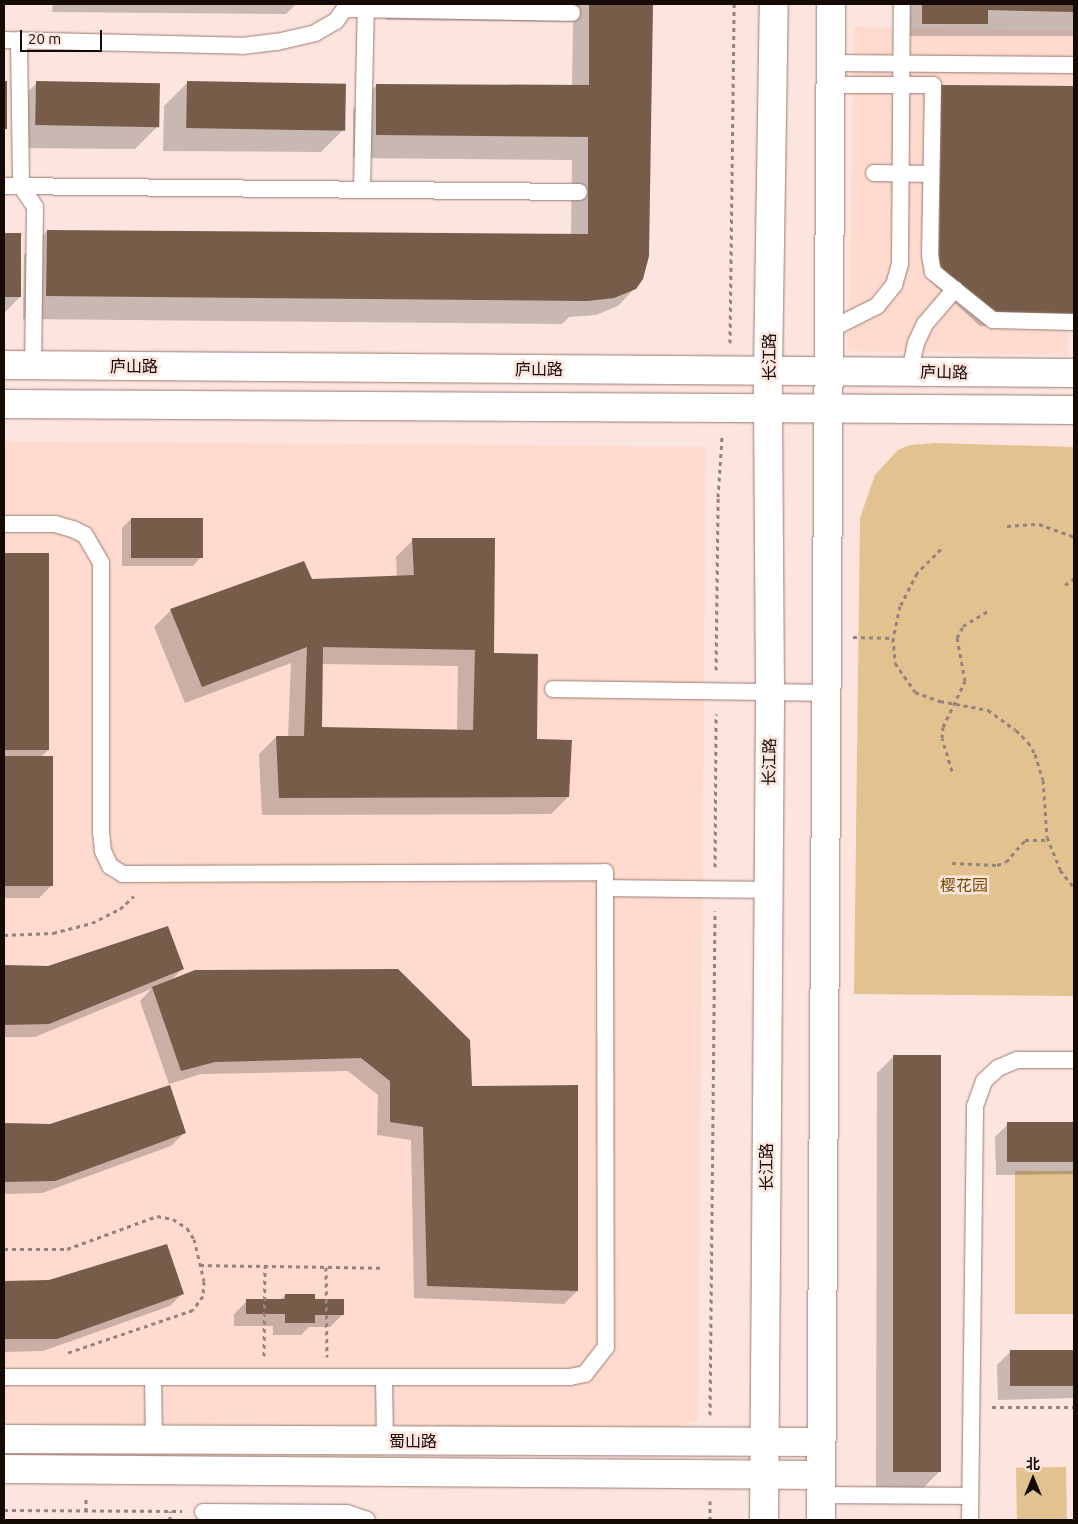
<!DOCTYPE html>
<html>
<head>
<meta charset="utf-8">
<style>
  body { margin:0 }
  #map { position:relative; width:1078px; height:1524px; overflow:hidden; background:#fce5df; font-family:Ubuntu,"Noto Sans SC",sans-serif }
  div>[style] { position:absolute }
  .built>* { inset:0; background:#fedacf; transform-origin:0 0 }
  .green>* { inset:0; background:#e2c28f; transform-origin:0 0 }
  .shadow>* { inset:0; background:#0003; transform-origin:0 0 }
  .building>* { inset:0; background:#765c49; transform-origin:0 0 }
  .path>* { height:3px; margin-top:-1.5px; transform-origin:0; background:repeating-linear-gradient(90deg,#95837e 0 4px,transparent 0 8px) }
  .roads { filter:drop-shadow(0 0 1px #9b7a71) drop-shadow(0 0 1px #9b7a71) }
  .service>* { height:16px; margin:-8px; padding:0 8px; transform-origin:8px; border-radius:8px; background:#fff }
  .minor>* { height:28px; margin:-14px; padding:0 14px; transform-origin:14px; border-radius:14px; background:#fff }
  .tertiary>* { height:28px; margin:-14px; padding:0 14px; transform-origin:14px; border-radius:14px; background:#fff }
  span { translate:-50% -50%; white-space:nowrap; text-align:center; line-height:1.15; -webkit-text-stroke:5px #fce5df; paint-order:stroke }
  .street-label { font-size:16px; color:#160a07 }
  .park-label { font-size:16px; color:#714f01 }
  .frame { position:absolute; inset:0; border:5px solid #160a07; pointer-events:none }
  .north { position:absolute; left:1008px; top:1454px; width:50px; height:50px; -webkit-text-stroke:4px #fce5df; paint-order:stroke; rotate:0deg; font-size:14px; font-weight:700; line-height:20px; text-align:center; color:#160a07 }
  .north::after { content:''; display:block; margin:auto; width:18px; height:22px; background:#160a07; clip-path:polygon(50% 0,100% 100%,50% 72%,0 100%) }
  .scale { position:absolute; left:20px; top:30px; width:82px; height:22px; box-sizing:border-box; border:2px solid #160a07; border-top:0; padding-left:6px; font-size:15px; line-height:18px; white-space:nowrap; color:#160a07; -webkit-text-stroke:4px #fce5df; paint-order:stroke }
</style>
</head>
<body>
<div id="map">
  <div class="built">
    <div style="left:854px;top:27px;width:220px;height:324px;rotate:1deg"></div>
    <div style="clip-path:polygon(4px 441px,706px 447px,698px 1420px,677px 1427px,4px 1424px)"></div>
  </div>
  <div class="green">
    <div style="clip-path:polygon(935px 443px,1074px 447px,1074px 996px,854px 994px,860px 518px,875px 475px,898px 450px,910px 445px)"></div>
    <div style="left:1015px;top:1171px;width:59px;height:143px"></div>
    <div style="left:1066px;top:1467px;width:53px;height:50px;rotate:89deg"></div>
  </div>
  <div class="shadow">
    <div style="clip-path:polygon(53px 4px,296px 4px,286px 14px,52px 12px)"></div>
    <div style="clip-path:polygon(386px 4px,651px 4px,648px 256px,635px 288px,618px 306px,596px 315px,569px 317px,562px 324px,23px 319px,24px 255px,47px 231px,571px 236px,572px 160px,353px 158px,353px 109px,377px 85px,572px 87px,573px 22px,386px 20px)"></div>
    <div style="left:905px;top:4px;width:169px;height:32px"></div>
    <div style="clip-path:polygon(4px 82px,6px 82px,4px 130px)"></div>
    <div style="clip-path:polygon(37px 83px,158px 126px,135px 149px,13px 148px,13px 106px)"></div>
    <div style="clip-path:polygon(187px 83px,344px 129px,321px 152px,163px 151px,164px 106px)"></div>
    <div style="clip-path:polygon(942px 86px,1074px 88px,1074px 327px,980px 326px,927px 278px,929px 99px)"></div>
    <div style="clip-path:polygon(4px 234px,20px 234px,20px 297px,4px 313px)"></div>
    <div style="clip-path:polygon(131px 519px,201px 557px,193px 566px,122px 566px,122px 528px)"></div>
    <div style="clip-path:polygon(evenodd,413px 540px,493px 654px,535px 740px,568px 797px,551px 814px,262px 815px,259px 754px,276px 737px,288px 737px,291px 663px,185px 703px,154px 627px,171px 610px,312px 580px,397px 577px,396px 557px,413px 540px,322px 664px,458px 666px,457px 731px,321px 729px,322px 664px)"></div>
    <div style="clip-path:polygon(4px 554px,48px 554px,49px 749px,40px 758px,52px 885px,39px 898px,4px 898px)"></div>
    <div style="clip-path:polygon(4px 966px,182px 969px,170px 981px,471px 1087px,577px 1291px,564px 1304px,414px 1298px,411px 1140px,377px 1135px,378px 1095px,348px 1071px,201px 1074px,169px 1084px,140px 1001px,151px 989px,35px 1037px,4px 1037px)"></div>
    <div style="clip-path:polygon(894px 1056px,939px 1472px,922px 1489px,876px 1489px,877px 1073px)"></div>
    <div style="clip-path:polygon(1074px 1123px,1074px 1174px,996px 1175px,995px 1137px,1008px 1124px)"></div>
    <div style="clip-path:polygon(4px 1124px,50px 1125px,184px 1133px,171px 1146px,42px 1193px,4px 1194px)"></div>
    <div style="clip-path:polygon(4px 1282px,50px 1282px,183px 1293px,170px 1306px,43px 1351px,4px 1352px)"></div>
    <div style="clip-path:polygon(285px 1295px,314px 1300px,343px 1314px,330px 1327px,309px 1327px,301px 1335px,273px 1335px,273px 1326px,234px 1326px,234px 1314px,247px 1301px,279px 1301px)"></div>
    <div style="clip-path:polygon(1074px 1351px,1074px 1398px,998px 1400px,997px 1365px,1010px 1352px)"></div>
  </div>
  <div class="building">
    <div style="clip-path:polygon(589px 4px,653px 4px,649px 256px,643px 279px,636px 289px,614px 298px,587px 301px,46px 296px,47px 230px,588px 234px,588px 137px,376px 135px,376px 84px,589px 85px)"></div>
    <div style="clip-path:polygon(922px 4px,1074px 4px,1074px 12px,988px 10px,988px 24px,922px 24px)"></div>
    <div style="left:4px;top:81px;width:3px;height:48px"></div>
    <div style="left:36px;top:81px;width:124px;height:44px;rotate:1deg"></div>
    <div style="left:187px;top:81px;width:159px;height:47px;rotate:1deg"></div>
    <div style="clip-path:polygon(941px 85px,1074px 86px,1074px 315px,993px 314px,939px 265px)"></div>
    <div style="left:4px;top:233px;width:17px;height:64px"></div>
    <div style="left:131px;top:518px;width:72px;height:40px"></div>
    <div style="clip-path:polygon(evenodd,412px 538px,495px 538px,494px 653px,538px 654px,537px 739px,572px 740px,569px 797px,279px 798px,276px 736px,304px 736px,307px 647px,202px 687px,170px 609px,304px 561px,312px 579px,414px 575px,412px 538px,323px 647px,475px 650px,473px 730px,322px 727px,323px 647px)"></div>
    <div style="left:4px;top:553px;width:45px;height:197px"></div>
    <div style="left:53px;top:756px;width:130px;height:49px;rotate:90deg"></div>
    <div style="clip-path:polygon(168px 926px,184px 969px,49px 1024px,4px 1025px,4px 965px,48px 966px)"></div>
    <div style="clip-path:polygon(398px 969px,470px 1040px,472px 1086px,578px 1085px,578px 1291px,427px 1286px,423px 1127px,390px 1122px,390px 1081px,361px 1058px,215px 1062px,181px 1071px,152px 987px,195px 970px)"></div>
    <div style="left:893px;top:1055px;width:48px;height:417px"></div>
    <div style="clip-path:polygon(170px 1085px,186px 1133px,55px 1181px,4px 1182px,4px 1123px,50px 1124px)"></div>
    <div style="left:1074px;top:1122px;width:40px;height:67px;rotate:90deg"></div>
    <div style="clip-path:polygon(167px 1244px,184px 1294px,57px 1339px,4px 1339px,4px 1281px,49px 1280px)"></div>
    <div style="clip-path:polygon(285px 1294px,315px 1294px,315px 1299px,344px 1299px,344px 1315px,315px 1315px,315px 1323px,285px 1323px,285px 1314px,246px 1314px,246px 1299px,285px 1299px)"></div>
    <div style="left:1074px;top:1350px;width:36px;height:64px;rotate:90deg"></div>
  </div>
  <div class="path">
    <div style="left:730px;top:343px;width:339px;rotate:-89.3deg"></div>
    <div style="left:1007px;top:526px;width:32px;rotate:-4deg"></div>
    <div style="left:1039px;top:524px;width:37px;rotate:20deg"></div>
    <div style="left:941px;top:549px;width:34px;rotate:135deg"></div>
    <div style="left:917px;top:573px;width:37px;rotate:117deg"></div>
    <div style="left:900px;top:606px;width:33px;rotate:102deg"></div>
    <div style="left:893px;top:638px;width:25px;rotate:85deg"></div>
    <div style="left:895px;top:663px;width:35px;rotate:55deg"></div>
    <div style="left:915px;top:692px;width:27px;rotate:20deg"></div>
    <div style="left:940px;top:701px;width:49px;rotate:10.6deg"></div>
    <div style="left:988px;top:710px;width:34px;rotate:36deg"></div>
    <div style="left:1016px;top:730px;width:17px;rotate:45deg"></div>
    <div style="left:1028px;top:742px;width:14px;rotate:60deg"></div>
    <div style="left:1035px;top:754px;width:27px;rotate:73deg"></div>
    <div style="left:1043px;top:780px;width:57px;rotate:86deg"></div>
    <div style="left:1047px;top:837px;width:35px;rotate:68deg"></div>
    <div style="left:1060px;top:870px;width:22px;rotate:51deg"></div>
    <div style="left:1065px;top:585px;width:11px;rotate:-34deg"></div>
    <div style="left:853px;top:637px;width:40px;rotate:1.4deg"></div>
    <div style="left:716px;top:670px;width:173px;rotate:-89.3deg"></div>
    <div style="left:718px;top:497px;width:61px;rotate:-86.2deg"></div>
    <div style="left:952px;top:771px;width:34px;rotate:-107deg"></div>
    <div style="left:942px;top:738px;width:11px;rotate:-85deg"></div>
    <div style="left:943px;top:727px;width:51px;rotate:-64.4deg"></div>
    <div style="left:965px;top:681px;width:44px;rotate:-100.5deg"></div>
    <div style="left:957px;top:638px;width:13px;rotate:-63deg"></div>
    <div style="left:963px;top:626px;width:29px;rotate:-31deg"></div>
    <div style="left:952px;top:863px;width:45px;rotate:2.5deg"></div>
    <div style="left:997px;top:865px;width:9px;rotate:-18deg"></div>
    <div style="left:1006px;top:862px;width:29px;rotate:-49deg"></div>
    <div style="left:1025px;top:840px;width:23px"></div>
    <div style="left:715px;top:867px;width:153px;rotate:-89.6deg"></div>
    <div style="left:4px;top:935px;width:49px;rotate:-2.3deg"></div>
    <div style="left:53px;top:933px;width:40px;rotate:-14.4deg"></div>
    <div style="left:92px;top:923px;width:31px;rotate:-27deg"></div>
    <div style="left:120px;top:909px;width:19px;rotate:-43deg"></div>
    <div style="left:4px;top:1249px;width:63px"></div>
    <div style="left:67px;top:1249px;width:96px;rotate:-20.1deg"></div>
    <div style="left:157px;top:1216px;width:16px;rotate:11deg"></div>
    <div style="left:173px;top:1219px;width:17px;rotate:33deg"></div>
    <div style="left:187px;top:1228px;width:13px;rotate:58deg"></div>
    <div style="left:194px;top:1239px;width:43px;rotate:76.6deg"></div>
    <div style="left:204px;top:1281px;width:15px;rotate:94deg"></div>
    <div style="left:203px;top:1296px;width:17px;rotate:126deg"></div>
    <div style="left:193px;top:1310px;width:136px;rotate:161.2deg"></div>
    <div style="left:200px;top:1265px;width:181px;rotate:0.9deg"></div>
    <div style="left:326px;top:1267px;width:90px;rotate:89.4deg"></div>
    <div style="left:264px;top:1356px;width:90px;rotate:-89.4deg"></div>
    <div style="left:992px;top:1407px;width:82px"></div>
    <div style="left:710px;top:1415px;width:504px;rotate:-89.43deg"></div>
    <div style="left:4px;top:1510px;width:178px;rotate:0.3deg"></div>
    <div style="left:86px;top:1511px;width:13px;rotate:-90deg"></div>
    <div style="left:170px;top:1520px;width:9px;rotate:-90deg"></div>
    <div style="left:710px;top:1520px;width:19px;rotate:-90deg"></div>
  </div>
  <div class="roads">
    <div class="service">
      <div style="left:345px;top:9px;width:227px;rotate:1deg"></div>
      <div style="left:4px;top:40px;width:238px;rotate:1.4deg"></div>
      <div style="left:242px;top:46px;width:35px;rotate:-7deg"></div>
      <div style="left:277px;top:42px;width:39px;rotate:-13deg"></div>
      <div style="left:315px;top:33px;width:24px;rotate:-30deg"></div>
      <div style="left:336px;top:21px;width:21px;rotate:-55deg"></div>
      <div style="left:19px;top:40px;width:146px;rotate:89.2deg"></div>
      <div style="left:21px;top:186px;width:25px;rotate:56deg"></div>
      <div style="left:35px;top:207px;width:158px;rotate:90.7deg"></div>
      <div style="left:831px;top:63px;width:243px;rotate:0.5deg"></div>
      <div style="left:831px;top:85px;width:102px"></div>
      <div style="left:933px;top:85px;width:170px;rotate:91deg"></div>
      <div style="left:930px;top:255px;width:17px;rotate:80deg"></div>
      <div style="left:933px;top:272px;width:77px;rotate:38.7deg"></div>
      <div style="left:993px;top:320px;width:81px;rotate:1.4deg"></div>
      <div style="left:874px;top:173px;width:57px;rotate:1deg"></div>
      <div style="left:4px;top:186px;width:575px;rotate:0.6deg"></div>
      <div style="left:362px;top:189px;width:185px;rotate:-88.8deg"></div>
      <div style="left:831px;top:329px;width:51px;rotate:-26.6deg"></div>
      <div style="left:877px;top:306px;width:27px;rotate:-51deg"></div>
      <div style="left:894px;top:285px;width:22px;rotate:-74deg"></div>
      <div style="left:900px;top:264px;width:260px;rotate:-89.6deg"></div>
      <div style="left:910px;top:371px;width:29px;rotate:-78deg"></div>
      <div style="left:916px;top:343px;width:21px;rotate:-65deg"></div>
      <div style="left:925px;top:324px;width:46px;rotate:-49.4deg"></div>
      <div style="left:4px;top:524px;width:51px"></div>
      <div style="left:55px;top:524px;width:19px;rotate:16deg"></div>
      <div style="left:73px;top:529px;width:13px;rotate:27deg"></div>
      <div style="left:85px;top:535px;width:32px;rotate:60deg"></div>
      <div style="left:101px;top:563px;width:269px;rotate:90deg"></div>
      <div style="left:101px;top:832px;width:19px;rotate:84deg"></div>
      <div style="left:103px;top:851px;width:17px;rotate:65deg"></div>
      <div style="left:110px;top:866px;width:15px;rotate:32deg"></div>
      <div style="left:123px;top:874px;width:482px;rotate:-0.2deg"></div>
      <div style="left:605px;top:872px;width:475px;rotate:89.9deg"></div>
      <div style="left:606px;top:1347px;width:34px;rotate:128deg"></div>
      <div style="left:585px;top:1374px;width:15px;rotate:169deg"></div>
      <div style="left:570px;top:1377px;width:566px;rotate:180deg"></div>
      <div style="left:553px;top:689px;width:274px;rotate:0.8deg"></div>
      <div style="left:605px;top:888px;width:163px;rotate:0.7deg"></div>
      <div style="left:153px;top:1377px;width:63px;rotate:89.1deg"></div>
      <div style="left:384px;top:1377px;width:64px;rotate:89.1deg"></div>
      <div style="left:821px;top:1495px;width:149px;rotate:0.4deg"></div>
      <div style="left:203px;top:1512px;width:144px;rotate:0.4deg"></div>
      <div style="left:347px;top:1513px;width:21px;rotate:19deg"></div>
      <div style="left:970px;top:1520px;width:414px;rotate:-89.3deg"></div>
      <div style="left:975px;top:1106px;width:27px;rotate:-70deg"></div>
      <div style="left:984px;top:1081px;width:19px;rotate:-43deg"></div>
      <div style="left:998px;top:1068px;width:21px;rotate:-23deg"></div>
      <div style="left:1017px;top:1060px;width:57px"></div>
    </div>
    <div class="minor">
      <div style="left:4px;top:1439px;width:817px;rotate:0.21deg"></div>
      <div style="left:4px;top:1469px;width:817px;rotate:0.42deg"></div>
    </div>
    <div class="tertiary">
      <div style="left:4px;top:365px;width:1070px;rotate:0.43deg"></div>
      <div style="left:4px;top:404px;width:1070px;rotate:0.32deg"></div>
      <div style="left:764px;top:1520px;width:828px;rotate:-89.58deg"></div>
      <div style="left:770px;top:692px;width:322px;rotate:-90.4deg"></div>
      <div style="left:768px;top:370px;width:366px;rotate:-89.1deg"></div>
      <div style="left:821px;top:1520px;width:1516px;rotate:-89.62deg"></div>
    </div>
  </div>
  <div class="street-label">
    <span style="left:769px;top:357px;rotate:-90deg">长江路</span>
    <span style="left:134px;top:366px">庐山路</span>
    <span style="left:539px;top:369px">庐山路</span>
    <span style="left:944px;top:372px;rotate:1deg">庐山路</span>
    <span style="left:769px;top:762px;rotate:-89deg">长江路</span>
    <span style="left:766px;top:1167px;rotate:-90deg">长江路</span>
    <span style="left:413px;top:1441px">蜀山路</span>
  </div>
  <div class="park-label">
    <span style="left:964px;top:885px">樱花园</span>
  </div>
  <div class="frame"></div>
  <div class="north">北</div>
  <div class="scale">20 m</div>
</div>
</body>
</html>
